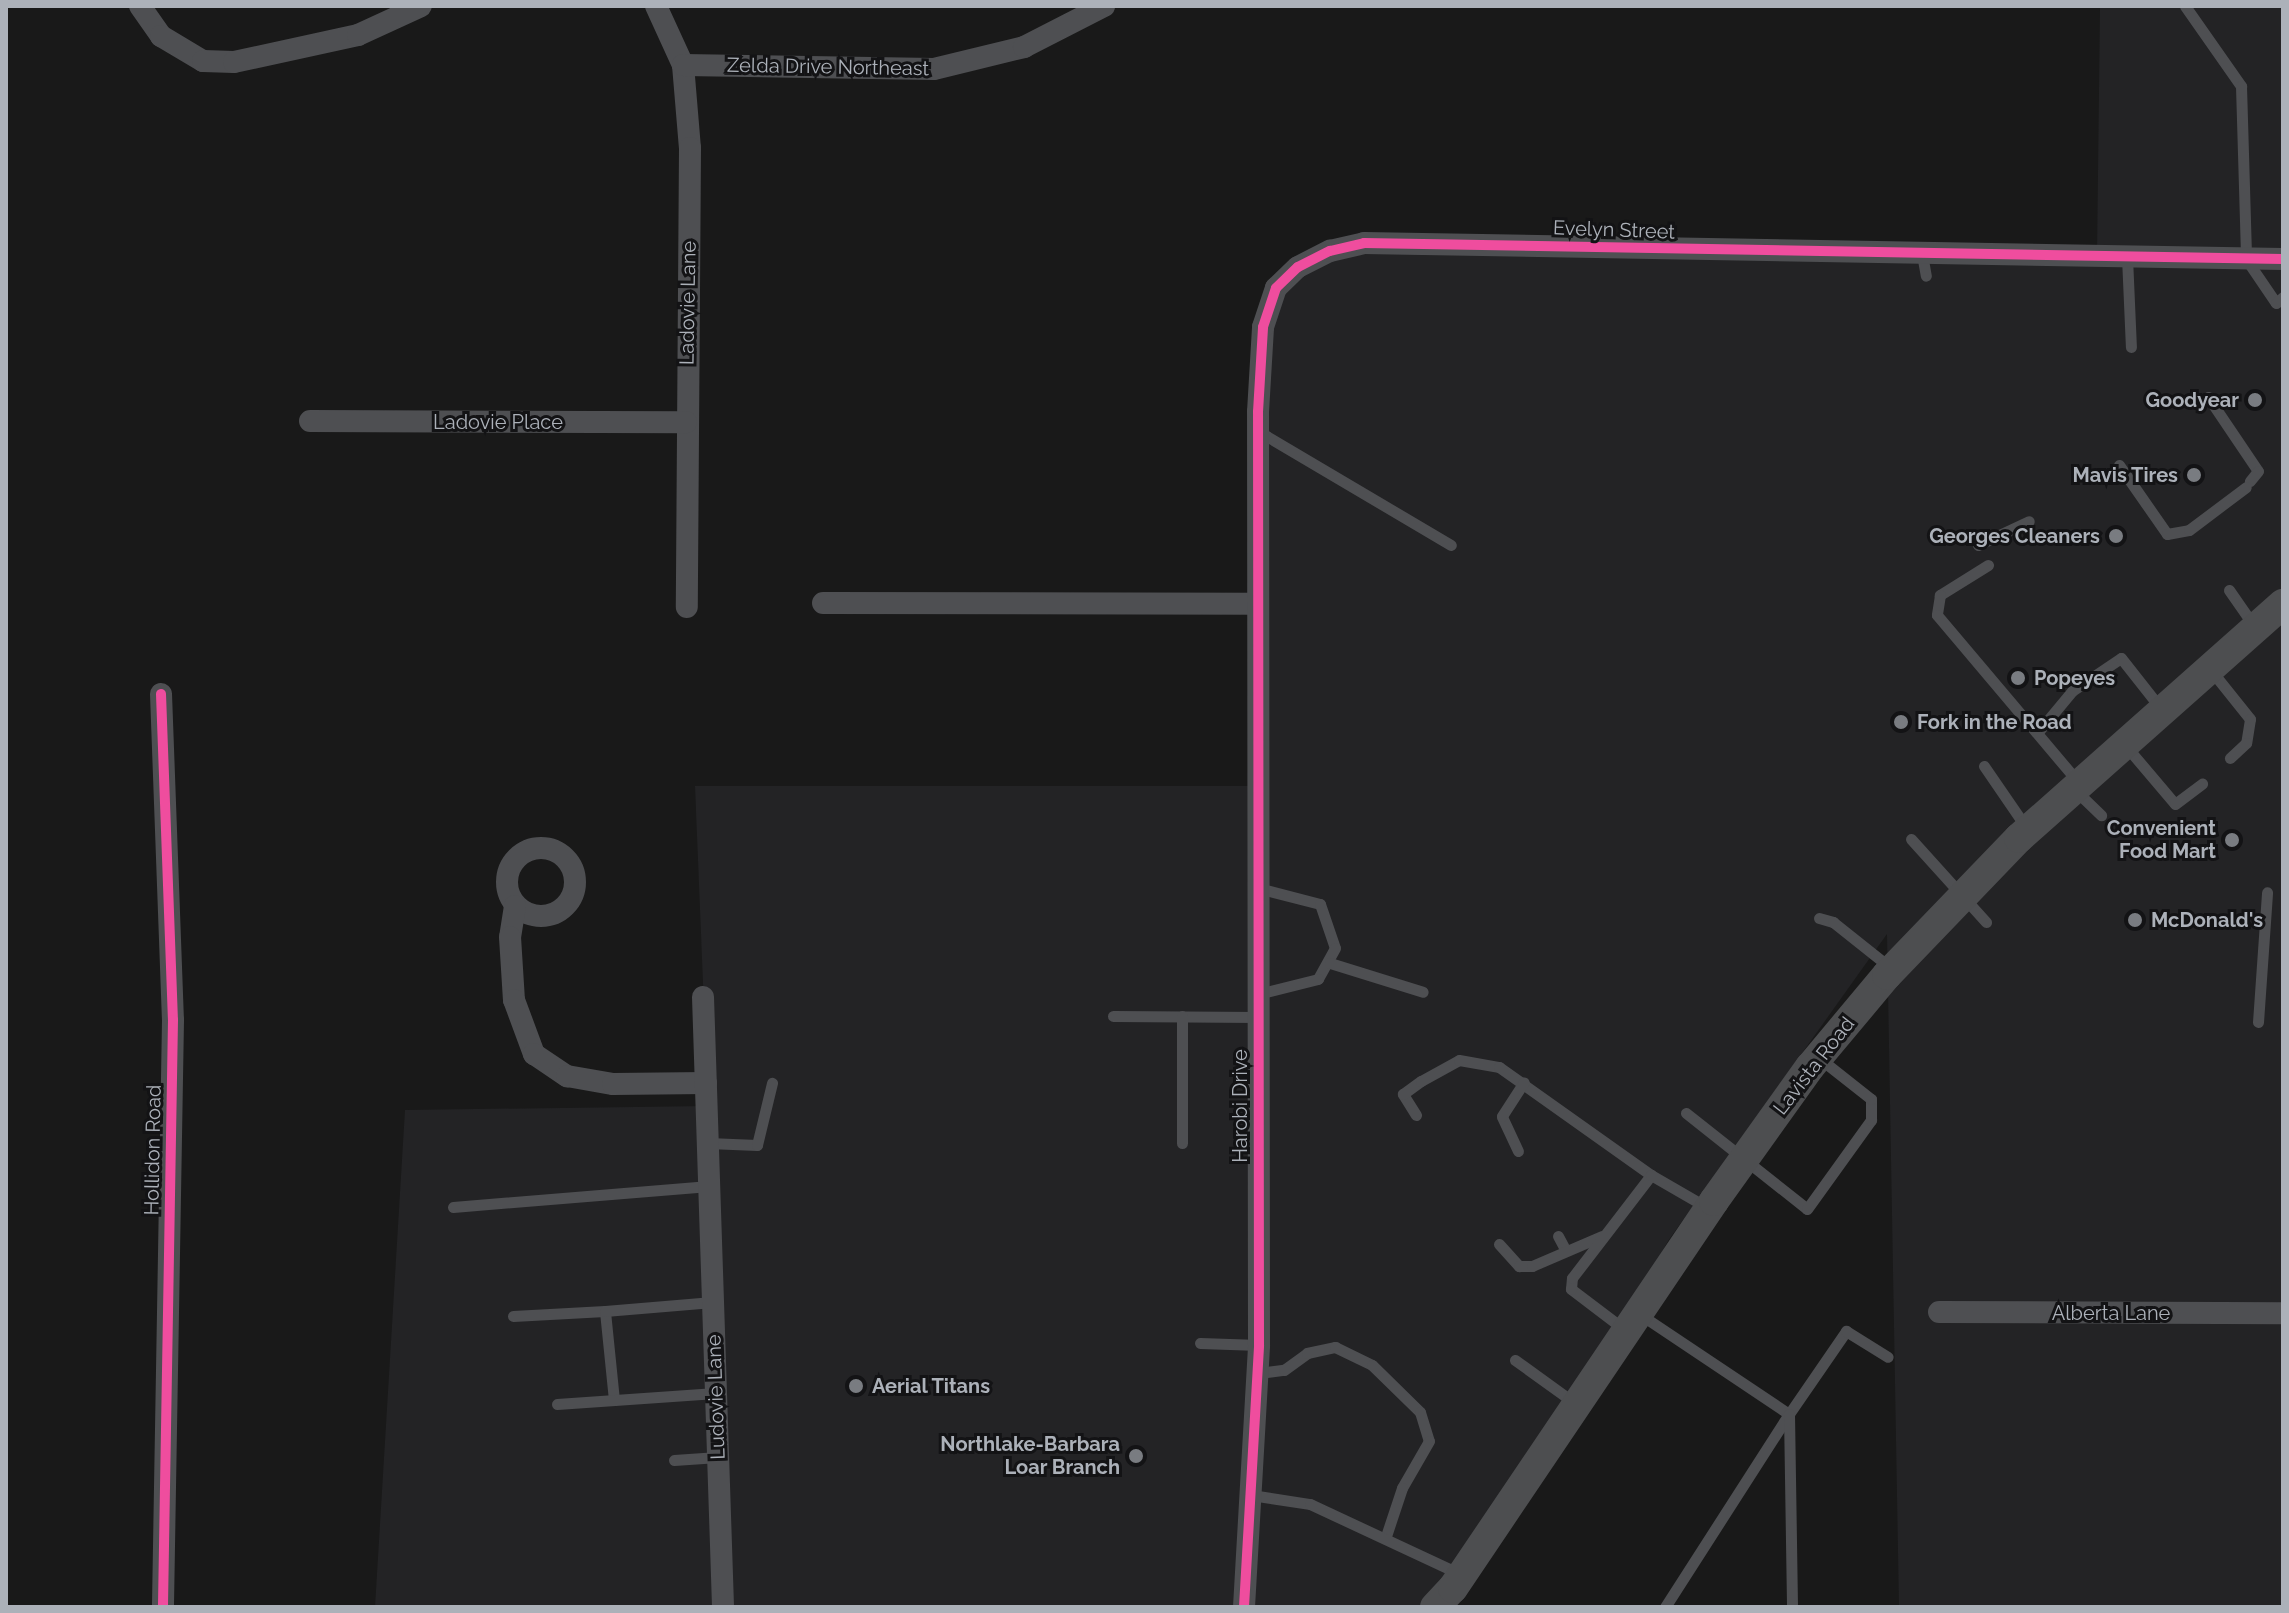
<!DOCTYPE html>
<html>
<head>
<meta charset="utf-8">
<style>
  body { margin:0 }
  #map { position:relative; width:2289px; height:1613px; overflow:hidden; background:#191919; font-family:Raleway,sans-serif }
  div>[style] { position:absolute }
  .built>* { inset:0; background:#232325 }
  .service>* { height:11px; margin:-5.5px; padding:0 5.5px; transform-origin:5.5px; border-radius:5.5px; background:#4e4f52 }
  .minor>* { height:22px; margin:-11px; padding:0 11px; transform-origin:11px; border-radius:11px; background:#4e4f52 }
  .minor>.ring { margin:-11px; padding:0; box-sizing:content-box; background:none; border:22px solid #4e4f52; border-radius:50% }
  .secondary>* { height:30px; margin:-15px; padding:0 15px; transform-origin:15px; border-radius:15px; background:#4d4e50 }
  .cycleway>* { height:10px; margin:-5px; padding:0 5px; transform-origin:5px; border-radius:5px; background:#ef4d9e }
  .dots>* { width:22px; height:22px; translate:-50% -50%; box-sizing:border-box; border:4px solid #131315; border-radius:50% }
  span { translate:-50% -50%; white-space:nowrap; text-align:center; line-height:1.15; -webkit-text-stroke:6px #131315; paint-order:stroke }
  .street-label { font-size:20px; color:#acb1b9 }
  .poi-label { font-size:20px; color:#acb1b9; font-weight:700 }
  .right { translate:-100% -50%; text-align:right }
  .left { translate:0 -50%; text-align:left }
  .frame { position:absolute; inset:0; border:8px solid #acb1b9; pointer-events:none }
</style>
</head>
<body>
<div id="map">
  <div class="built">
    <div style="clip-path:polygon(2100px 6px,2283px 6px,2283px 1607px,1899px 1607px,1887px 934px,1668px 1241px,1496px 1548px,1437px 1607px,375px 1607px,405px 1110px,708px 1106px,695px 786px,1248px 786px,1274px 306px,1334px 244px,2097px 255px)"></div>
  </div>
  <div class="service">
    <div style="left:2185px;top:6px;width:98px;rotate:55deg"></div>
    <div style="left:2241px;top:86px;width:173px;rotate:88.3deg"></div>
    <div style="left:2246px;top:259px;width:53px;rotate:55.7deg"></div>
    <div style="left:2276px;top:303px;width:9px;rotate:-41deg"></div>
    <div style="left:1922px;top:254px;width:22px;rotate:80deg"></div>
    <div style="left:2127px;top:257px;width:90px;rotate:87.5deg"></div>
    <div style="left:2208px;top:397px;width:89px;rotate:56deg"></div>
    <div style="left:2258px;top:471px;width:13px;rotate:129deg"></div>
    <div style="left:1258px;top:431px;width:224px;rotate:30.6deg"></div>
    <div style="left:2119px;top:465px;width:84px;rotate:55.2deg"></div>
    <div style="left:2167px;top:534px;width:22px;rotate:-10deg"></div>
    <div style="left:2189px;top:530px;width:71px;rotate:-37deg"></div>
    <div style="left:1978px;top:545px;width:56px;rotate:-25.2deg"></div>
    <div style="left:1988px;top:565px;width:57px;rotate:148deg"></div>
    <div style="left:1940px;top:595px;width:20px;rotate:99deg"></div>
    <div style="left:1937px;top:615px;width:221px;rotate:49.8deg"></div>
    <div style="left:2229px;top:590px;width:44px;rotate:55.2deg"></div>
    <div style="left:2210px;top:669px;width:64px;rotate:51.3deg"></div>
    <div style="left:2250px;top:719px;width:24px;rotate:99deg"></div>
    <div style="left:2246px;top:743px;width:22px;rotate:137deg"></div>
    <div style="left:2038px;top:732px;width:53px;rotate:-50.3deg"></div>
    <div style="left:2072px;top:691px;width:59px;rotate:-34deg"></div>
    <div style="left:2121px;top:658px;width:66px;rotate:51.7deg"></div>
    <div style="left:2125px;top:745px;width:77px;rotate:49.7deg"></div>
    <div style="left:2175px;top:804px;width:34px;rotate:-37deg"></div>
    <div style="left:1984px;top:766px;width:78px;rotate:55.5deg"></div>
    <div style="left:2076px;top:791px;width:35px;rotate:44deg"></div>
    <div style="left:1911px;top:839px;width:112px;rotate:47.9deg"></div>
    <div style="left:1258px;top:888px;width:64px;rotate:14.5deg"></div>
    <div style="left:1320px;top:904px;width:46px;rotate:71.2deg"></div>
    <div style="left:1335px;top:948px;width:35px;rotate:119deg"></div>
    <div style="left:1318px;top:979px;width:62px;rotate:166deg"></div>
    <div style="left:1819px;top:918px;width:15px;rotate:16deg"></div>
    <div style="left:1833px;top:922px;width:75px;rotate:38.5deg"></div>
    <div style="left:1330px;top:963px;width:97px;rotate:17.3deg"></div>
    <div style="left:1113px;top:1016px;width:145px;rotate:0.4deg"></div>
    <div style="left:1182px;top:1016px;width:127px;rotate:90deg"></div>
    <div style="left:2258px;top:1022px;width:130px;rotate:-86deg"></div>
    <div style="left:1686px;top:1113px;width:154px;rotate:38.4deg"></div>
    <div style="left:1807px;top:1209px;width:110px;rotate:-54.3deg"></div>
    <div style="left:1871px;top:1120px;width:21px;rotate:-90deg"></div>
    <div style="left:1871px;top:1099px;width:66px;rotate:-141.7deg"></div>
    <div style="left:1416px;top:1115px;width:25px;rotate:-122deg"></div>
    <div style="left:1403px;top:1094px;width:22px;rotate:-36deg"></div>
    <div style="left:1421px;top:1081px;width:43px;rotate:-28.9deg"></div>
    <div style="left:1459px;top:1060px;width:41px;rotate:9.9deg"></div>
    <div style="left:1499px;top:1067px;width:186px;rotate:35.4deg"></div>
    <div style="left:708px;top:1143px;width:49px;rotate:2.3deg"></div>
    <div style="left:757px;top:1145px;width:64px;rotate:-76.4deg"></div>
    <div style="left:1518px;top:1151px;width:38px;rotate:-115deg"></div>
    <div style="left:1502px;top:1116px;width:40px;rotate:-57.1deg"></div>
    <div style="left:453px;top:1207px;width:257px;rotate:-4.7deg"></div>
    <div style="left:1558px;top:1236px;width:15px;rotate:62deg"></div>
    <div style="left:1499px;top:1244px;width:30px;rotate:48deg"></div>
    <div style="left:1519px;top:1266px;width:13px"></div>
    <div style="left:1532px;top:1266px;width:76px;rotate:-23.2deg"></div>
    <div style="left:1641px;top:1315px;width:178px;rotate:33.8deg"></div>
    <div style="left:1789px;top:1414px;width:101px;rotate:-55.5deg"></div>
    <div style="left:1846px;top:1331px;width:49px;rotate:31.8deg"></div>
    <div style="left:513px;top:1316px;width:92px;rotate:-3.1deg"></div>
    <div style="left:1625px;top:1330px;width:68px;rotate:-142.8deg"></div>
    <div style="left:1571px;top:1289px;width:11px;rotate:-85deg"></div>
    <div style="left:1572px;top:1278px;width:130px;rotate:-52.5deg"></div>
    <div style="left:1651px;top:1175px;width:66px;rotate:30.1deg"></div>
    <div style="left:1200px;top:1343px;width:59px;rotate:1.9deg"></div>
    <div style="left:1515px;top:1360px;width:75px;rotate:35.8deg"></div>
    <div style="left:1258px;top:1373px;width:26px;rotate:-7deg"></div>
    <div style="left:1284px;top:1370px;width:29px;rotate:-36deg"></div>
    <div style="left:1307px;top:1353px;width:29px;rotate:-12deg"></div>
    <div style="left:1335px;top:1347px;width:41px;rotate:25.9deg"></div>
    <div style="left:1372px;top:1365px;width:67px;rotate:44.4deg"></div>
    <div style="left:1420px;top:1412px;width:30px;rotate:73deg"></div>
    <div style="left:1429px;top:1441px;width:54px;rotate:119.9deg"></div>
    <div style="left:1402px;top:1488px;width:51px;rotate:108.4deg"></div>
    <div style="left:614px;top:1400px;width:89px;rotate:-95.8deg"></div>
    <div style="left:605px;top:1311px;width:108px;rotate:-4.8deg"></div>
    <div style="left:557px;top:1404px;width:159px;rotate:-4deg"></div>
    <div style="left:674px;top:1460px;width:44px;rotate:-3.9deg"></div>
    <div style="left:1251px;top:1495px;width:60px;rotate:8.7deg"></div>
    <div style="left:1310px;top:1504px;width:168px;rotate:25deg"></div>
    <div style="left:1665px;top:1607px;width:229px;rotate:-57.3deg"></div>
    <div style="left:1789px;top:1414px;width:193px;rotate:89.1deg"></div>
  </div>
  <div class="minor">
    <div style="left:140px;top:6px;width:37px;rotate:55deg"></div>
    <div style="left:161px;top:36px;width:49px;rotate:30.8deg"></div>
    <div style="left:203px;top:61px;width:31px;rotate:2deg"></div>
    <div style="left:234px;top:62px;width:127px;rotate:-12.3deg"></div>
    <div style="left:358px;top:35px;width:69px;rotate:-24.7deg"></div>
    <div style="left:656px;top:6px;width:65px;rotate:65.4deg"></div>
    <div style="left:683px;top:65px;width:83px;rotate:85.2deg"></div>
    <div style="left:690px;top:148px;width:459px;rotate:90.4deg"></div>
    <div style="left:683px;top:65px;width:251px;rotate:0.9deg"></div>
    <div style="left:934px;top:69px;width:93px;rotate:-13.7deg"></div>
    <div style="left:1024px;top:47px;width:90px;rotate:-27.1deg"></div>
    <div style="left:310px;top:421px;width:376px;rotate:0.2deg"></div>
    <div style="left:823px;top:603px;width:433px;rotate:0.1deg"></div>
    <div style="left:161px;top:694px;width:326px;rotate:87.9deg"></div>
    <div style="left:173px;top:1020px;width:587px;rotate:90.98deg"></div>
    <div class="ring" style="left:507px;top:848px;width:46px;height:46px"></div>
    <div style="left:515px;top:906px;width:31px;rotate:99deg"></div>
    <div style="left:510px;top:937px;width:63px;rotate:86.4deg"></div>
    <div style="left:514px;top:1000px;width:58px;rotate:69.7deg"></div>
    <div style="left:534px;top:1054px;width:40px;rotate:34deg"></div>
    <div style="left:567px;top:1076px;width:47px;rotate:9.9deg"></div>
    <div style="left:613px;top:1084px;width:93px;rotate:-0.6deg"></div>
    <div style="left:703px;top:997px;width:610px;rotate:88.12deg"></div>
    <div style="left:1939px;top:1312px;width:344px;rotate:0.2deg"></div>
    <div style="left:1244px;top:1607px;width:262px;rotate:-86.7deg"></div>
    <div style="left:1259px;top:1345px;width:933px;rotate:-90.06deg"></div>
    <div style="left:1258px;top:412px;width:85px;rotate:-86.6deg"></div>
    <div style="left:1263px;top:327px;width:41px;rotate:-71.6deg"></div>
    <div style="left:1276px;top:288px;width:30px;rotate:-44deg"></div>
    <div style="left:1298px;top:267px;width:36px;rotate:-27deg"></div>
    <div style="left:1330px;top:251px;width:35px;rotate:-13deg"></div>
    <div style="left:1364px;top:243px;width:919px;rotate:1deg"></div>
  </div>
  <div class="secondary">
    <div style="left:1435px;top:1607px;width:26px;rotate:-47deg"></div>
    <div style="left:1453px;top:1588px;width:467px;rotate:-56deg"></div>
    <div style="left:1714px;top:1201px;width:165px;rotate:-54.4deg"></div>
    <div style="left:1810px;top:1067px;width:120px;rotate:-50.1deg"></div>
    <div style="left:1887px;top:975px;width:190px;rotate:-46.1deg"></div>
    <div style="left:2019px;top:838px;width:353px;rotate:-41.6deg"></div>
  </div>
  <div class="cycleway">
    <div style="left:161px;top:694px;width:326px;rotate:87.9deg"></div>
    <div style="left:173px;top:1020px;width:587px;rotate:90.98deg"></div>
    <div style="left:1244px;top:1607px;width:262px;rotate:-86.7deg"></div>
    <div style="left:1259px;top:1345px;width:933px;rotate:-90.06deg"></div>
    <div style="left:1258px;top:412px;width:85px;rotate:-86.6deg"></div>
    <div style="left:1263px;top:327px;width:41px;rotate:-71.6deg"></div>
    <div style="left:1276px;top:288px;width:30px;rotate:-44deg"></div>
    <div style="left:1298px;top:267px;width:36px;rotate:-27deg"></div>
    <div style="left:1330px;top:251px;width:35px;rotate:-13deg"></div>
    <div style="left:1364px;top:243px;width:919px;rotate:1deg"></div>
  </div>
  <div class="dots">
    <div style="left:2255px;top:400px;background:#797c81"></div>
    <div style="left:2194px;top:475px;background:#797c81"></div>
    <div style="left:2116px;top:536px;background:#797c81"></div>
    <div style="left:2018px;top:678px;background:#797c81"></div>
    <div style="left:1901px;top:722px;background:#797c81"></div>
    <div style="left:2232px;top:840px;background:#797c81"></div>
    <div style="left:2135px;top:920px;background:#797c81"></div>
    <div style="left:856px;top:1386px;background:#797c81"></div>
    <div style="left:1136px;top:1456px;background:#797c81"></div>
  </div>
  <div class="street-label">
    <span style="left:828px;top:67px;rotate:1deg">Zelda Drive Northeast</span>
    <span style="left:1614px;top:230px;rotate:2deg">Evelyn Street</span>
    <span style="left:688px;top:303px;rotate:-89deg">Ladovie Lane</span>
    <span style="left:498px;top:422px">Ladovie Place</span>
    <span style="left:1814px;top:1066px;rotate:-52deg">Lavista Road</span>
    <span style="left:1240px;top:1106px;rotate:-90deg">Harobi Drive</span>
    <span style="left:153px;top:1150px;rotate:-89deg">Hollidon Road</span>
    <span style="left:2111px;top:1313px">Alberta Lane</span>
    <span style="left:716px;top:1397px;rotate:-92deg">Ludovie Lane</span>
  </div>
  <div class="poi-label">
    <span class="right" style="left:2239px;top:400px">Goodyear</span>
    <span class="right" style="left:2178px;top:475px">Mavis Tires</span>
    <span class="right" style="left:2100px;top:536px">Georges Cleaners</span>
    <span class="left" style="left:2034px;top:678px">Popeyes</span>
    <span class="left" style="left:1917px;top:722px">Fork in the Road</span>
    <span class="right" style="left:2216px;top:840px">Convenient<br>Food Mart</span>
    <span class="left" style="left:2151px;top:920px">McDonald's</span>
    <span class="left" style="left:872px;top:1386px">Aerial Titans</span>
    <span class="right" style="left:1120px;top:1456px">Northlake-Barbara<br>Loar Branch</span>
  </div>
  <div class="frame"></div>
</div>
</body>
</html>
